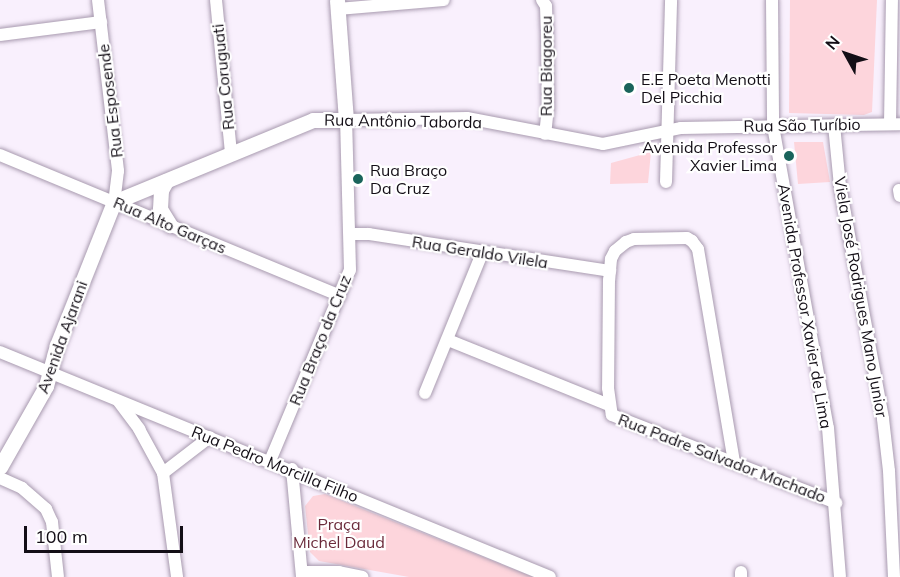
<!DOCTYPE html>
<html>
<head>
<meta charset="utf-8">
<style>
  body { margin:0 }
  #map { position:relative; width:900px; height:577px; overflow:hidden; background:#f9f0fd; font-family:Mulish,sans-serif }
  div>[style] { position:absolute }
  .green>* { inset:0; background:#fdd5dc }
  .roads { filter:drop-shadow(0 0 2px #a89aaf) drop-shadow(0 0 2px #a89aaf) }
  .minor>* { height:12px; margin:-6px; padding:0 6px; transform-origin:6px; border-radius:6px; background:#fff }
  .tertiary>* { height:15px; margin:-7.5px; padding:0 7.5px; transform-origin:7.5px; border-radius:7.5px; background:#fff }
  .dots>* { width:16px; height:16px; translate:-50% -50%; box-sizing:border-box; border:3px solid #fff; border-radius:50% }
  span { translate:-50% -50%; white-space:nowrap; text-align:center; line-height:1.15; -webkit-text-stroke:4.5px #fff; paint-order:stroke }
  .street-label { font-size:16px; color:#130e16 }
  .poi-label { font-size:16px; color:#130e16 }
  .left { translate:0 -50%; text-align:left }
  .right { translate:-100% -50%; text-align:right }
  .park-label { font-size:16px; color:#6b2b3b }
  .north { position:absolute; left:816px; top:24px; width:60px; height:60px; -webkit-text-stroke:4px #fff; paint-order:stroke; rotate:310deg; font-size:16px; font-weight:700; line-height:24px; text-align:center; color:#130e16 }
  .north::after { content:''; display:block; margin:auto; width:21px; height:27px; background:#130e16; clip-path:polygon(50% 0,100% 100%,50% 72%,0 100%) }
  .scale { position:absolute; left:24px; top:526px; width:159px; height:27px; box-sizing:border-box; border:3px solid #130e16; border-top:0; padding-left:8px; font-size:18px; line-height:21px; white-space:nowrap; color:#130e16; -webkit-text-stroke:4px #fff; paint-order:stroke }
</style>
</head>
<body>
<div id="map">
  <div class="green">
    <div style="clip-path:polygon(790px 0,877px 0,872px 112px,864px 115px,789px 113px)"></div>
    <div style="clip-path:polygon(794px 142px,823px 142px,830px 182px,798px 184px)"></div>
    <div style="clip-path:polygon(651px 152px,648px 183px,610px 184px,611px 163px)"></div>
    <div style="clip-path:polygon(325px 494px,533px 577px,409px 577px,319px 561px,310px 552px,305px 506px,313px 496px)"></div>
  </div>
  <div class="roads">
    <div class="minor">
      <div style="left:98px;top:0;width:172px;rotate:83.3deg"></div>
      <div style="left:118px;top:171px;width:31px;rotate:97deg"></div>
      <div style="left:216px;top:0;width:155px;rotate:84.4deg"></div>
      <div style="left:542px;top:0;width:7px;rotate:56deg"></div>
      <div style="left:546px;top:6px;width:23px;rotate:88deg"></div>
      <div style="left:547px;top:29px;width:78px;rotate:89.3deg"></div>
      <div style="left:548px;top:107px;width:27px;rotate:96deg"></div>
      <div style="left:772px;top:0;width:126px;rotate:89.5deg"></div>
      <div style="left:773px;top:126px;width:307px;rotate:79.7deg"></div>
      <div style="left:828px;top:428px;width:149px;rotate:85.4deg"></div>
      <div style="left:338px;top:9px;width:106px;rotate:-4.9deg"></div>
      <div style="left:0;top:35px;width:102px;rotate:-7.3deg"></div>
      <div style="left:890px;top:124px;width:124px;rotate:-89.1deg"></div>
      <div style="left:834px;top:125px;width:61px;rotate:84.4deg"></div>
      <div style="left:840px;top:186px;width:237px;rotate:79.5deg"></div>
      <div style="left:883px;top:419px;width:52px;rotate:83.4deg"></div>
      <div style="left:889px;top:471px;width:106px;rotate:87.3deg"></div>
      <div style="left:0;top:155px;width:368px;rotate:22.5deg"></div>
      <div style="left:666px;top:182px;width:182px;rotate:-88.4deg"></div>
      <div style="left:899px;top:190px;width:6px;rotate:81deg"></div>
      <div style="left:350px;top:234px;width:19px"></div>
      <div style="left:369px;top:234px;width:244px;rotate:8.7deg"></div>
      <div style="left:448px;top:340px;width:174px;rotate:22deg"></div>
      <div style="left:0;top:352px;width:594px;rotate:22.25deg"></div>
      <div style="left:425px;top:393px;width:151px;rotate:-67.8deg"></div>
      <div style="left:119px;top:402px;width:34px;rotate:53deg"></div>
      <div style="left:139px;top:429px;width:50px;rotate:61.4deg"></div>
      <div style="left:163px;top:473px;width:105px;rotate:82.3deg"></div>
      <div style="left:270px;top:461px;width:207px;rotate:-67.3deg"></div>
      <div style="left:350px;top:270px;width:150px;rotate:-91.5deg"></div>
      <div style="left:346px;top:120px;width:121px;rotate:-0.9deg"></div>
      <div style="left:467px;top:118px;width:138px;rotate:10.8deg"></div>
      <div style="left:603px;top:144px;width:80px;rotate:-11.6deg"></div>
      <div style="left:681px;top:128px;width:219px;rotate:-1deg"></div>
      <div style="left:734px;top:462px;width:216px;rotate:-99.6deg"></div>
      <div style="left:698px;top:249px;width:10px;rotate:-127deg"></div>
      <div style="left:692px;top:241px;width:6px;rotate:-149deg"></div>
      <div style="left:687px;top:238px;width:53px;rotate:178.9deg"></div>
      <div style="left:634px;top:239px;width:9px;rotate:159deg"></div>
      <div style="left:626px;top:242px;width:14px;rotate:141deg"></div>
      <div style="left:615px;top:251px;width:9px;rotate:117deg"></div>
      <div style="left:611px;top:259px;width:21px;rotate:95deg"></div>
      <div style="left:609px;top:280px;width:108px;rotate:90.5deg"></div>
      <div style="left:608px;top:388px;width:27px;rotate:82deg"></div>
      <div style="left:612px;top:415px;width:241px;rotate:21.4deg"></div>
      <div style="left:292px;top:469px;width:108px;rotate:84.7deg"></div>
      <div style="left:163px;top:473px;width:59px;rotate:-37.5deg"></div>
      <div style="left:0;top:478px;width:24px;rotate:24deg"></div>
      <div style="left:22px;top:488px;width:32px;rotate:41deg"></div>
      <div style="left:46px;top:509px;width:14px;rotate:65deg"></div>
      <div style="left:52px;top:522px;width:55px;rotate:83.8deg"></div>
      <div style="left:302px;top:572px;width:37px"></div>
      <div style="left:339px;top:572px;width:24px;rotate:12deg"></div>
      <div style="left:741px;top:572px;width:5px;rotate:90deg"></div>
    </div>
    <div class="tertiary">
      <div style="left:166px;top:181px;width:10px;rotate:119deg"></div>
      <div style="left:161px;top:190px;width:19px;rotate:93deg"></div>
      <div style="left:160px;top:209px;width:19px;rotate:58deg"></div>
      <div style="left:0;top:467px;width:93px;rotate:-60.4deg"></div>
      <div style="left:46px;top:386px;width:42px;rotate:-75deg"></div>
      <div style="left:57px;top:345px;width:154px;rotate:-68.3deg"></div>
      <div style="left:114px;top:202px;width:215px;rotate:-22.4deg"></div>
      <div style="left:313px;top:120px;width:33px"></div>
      <div style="left:346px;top:120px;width:120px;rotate:-94.3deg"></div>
    </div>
  </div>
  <div class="dots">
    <div style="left:629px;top:88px;background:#1a645b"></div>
    <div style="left:789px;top:156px;background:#1a645b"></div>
    <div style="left:358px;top:179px;background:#1a645b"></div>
  </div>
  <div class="street-label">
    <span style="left:546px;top:66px;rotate:-90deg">Rua Biagoreu</span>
    <span style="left:223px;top:77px;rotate:-96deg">Rua Coruguati</span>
    <span style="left:110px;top:101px;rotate:-97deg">Rua Esposende</span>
    <span style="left:403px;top:121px;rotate:1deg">Rua Antônio Taborda</span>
    <span style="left:802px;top:125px;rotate:-1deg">Rua São Turíbio</span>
    <span style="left:170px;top:225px;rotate:23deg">Rua Alto Garças</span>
    <span style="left:480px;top:252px;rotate:9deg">Rua Geraldo Vilela</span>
    <span style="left:861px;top:297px;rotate:80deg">Viela José Rodrigues Mano Junior</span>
    <span style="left:805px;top:306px;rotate:80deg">Avenida Professor Xavier de Lima</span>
    <span style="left:62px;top:337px;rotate:-70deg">Avenida Ajarani</span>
    <span style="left:320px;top:340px;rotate:-68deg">Rua Braço da Cruz</span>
    <span style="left:722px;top:458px;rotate:21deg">Rua Padre Salvador Machado</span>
    <span style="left:275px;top:464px;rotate:22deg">Rua Pedro Morcilla Filho</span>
  </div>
  <div class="poi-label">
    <span class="left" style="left:641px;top:88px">E.E Poeta Menotti<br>Del Picchia</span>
    <span class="right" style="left:777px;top:156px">Avenida Professor<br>Xavier Lima</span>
    <span class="left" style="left:370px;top:179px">Rua Braço<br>Da Cruz</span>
  </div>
  <div class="park-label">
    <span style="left:339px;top:533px">Praça<br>Michel Daud</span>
  </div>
  <div class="north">N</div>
  <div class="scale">100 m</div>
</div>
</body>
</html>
